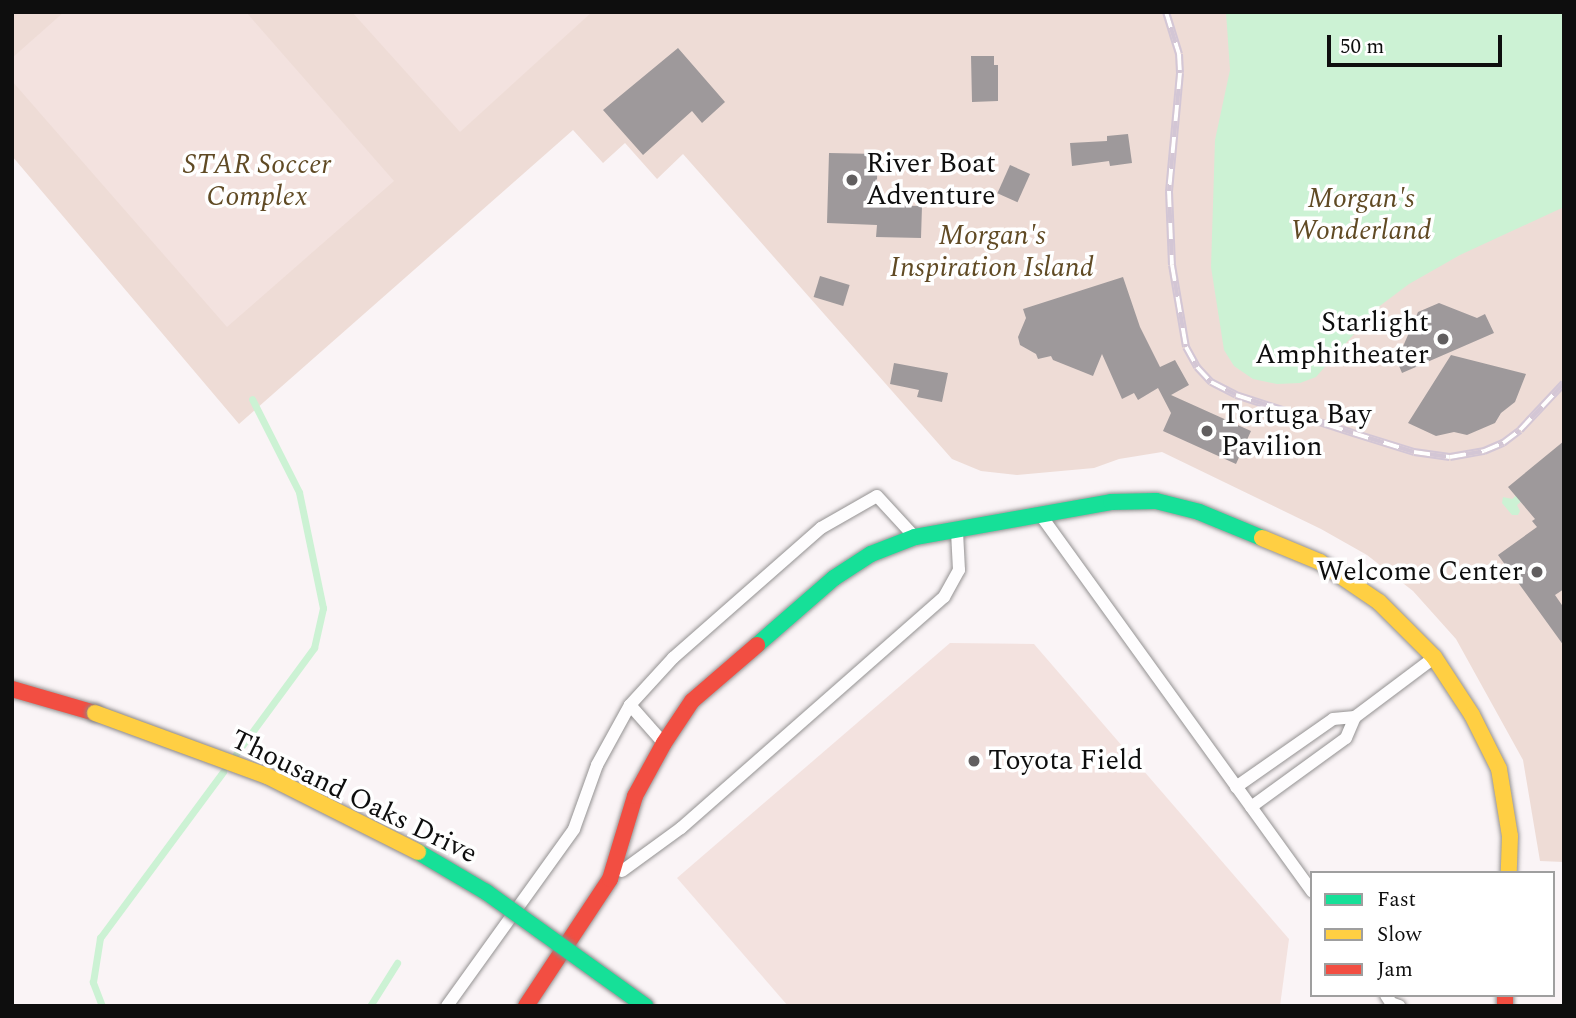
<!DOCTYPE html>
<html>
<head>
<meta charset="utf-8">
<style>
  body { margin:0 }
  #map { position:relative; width:1576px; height:1018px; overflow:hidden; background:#faf4f6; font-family:Spectral,serif }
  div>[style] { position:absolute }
  .green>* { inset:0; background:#eedcd6 }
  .pitch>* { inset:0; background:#f3e2df }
  .water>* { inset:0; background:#ccf2d4 }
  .stream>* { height:7px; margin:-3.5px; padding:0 3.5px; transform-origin:3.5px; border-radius:3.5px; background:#ccf2d4 }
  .building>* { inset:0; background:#9e999b; transform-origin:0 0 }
  .roads { filter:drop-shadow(0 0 2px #949292) drop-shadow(0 0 2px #949292) }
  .lane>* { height:12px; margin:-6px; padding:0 6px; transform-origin:6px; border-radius:6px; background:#fefdfe }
  .fast>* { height:16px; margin:-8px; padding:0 8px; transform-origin:8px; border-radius:8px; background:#16e098 }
  .slow>* { height:16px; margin:-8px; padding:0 8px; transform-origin:8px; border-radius:8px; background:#ffcf43 }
  .jam>* { height:16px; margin:-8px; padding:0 8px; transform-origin:8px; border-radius:8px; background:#f24e42 }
  .rail>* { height:8px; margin-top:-4px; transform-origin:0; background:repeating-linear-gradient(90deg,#fff 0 16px,#d3c6d5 0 32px); box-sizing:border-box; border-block:2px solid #d3c6d5 }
  .bridges { filter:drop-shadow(0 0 2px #8b8889) drop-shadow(0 0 2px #8b8889) }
  .fast-bridge>* { height:16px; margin:-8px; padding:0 8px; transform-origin:8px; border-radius:8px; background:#16e098 }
  .slow-bridge>* { height:16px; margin:-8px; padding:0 8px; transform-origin:8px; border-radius:8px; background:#ffcf43 }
  .dots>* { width:19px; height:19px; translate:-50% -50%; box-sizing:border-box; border:4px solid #fff; border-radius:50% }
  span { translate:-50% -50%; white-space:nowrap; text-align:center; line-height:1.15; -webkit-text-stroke:7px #fff; paint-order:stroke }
  .poi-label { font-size:28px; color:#0e0e0e }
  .left { translate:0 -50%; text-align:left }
  .right { translate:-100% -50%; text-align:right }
  .park-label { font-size:28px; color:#604a24; font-style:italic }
  .street-label { font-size:28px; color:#0e0e0e }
  .frame { position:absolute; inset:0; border:14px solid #0e0e0e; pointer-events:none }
  .legend { position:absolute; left:1310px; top:871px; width:245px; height:126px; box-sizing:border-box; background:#fff; border:2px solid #9f9f9f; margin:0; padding:9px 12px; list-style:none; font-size:21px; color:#0e0e0e }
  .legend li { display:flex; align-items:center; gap:14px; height:35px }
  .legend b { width:35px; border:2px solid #9f9f9f }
  .scale { position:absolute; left:1327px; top:35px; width:175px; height:32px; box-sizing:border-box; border:4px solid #0e0e0e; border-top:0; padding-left:9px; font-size:21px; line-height:24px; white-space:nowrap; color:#0e0e0e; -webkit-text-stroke:5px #fff; paint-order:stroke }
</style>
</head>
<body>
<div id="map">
  <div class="green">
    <div style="clip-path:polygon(12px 12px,1564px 12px,1564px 862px,1540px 861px,1523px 760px,1456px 639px,1413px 591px,1367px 555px,1321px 529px,1162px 452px,1119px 459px,1094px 468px,1017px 475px,981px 471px,952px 459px,683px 154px,657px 179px,625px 143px,603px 163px,573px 130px,239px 424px,12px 156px)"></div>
  </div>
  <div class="pitch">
    <div style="clip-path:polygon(64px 12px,246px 12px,394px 181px,227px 327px,12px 81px,12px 58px)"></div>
    <div style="clip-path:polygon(352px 12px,592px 12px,460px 132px)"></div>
    <div style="clip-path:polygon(950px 643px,1034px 644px,1289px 939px,1280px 1006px,788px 1006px,677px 878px)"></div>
  </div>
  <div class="water">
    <div style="clip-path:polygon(1226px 12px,1564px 12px,1564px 207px,1460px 255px,1409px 284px,1377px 308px,1316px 377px,1300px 383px,1277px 384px,1253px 379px,1234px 366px,1224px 350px,1211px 267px,1215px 140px,1230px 70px)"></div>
    <div style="clip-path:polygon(1564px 456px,1564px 466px,1517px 505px,1520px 511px,1518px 515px,1512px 515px,1502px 503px,1503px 497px,1512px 499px)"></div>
  </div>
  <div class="stream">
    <div style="left:236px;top:754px;width:132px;rotate:-53.7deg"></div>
    <div style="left:314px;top:648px;width:41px;rotate:-77.3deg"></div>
    <div style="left:323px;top:608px;width:118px;rotate:-101.7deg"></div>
    <div style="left:299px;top:492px;width:104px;rotate:-116.8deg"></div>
    <div style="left:102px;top:1006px;width:26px;rotate:-111deg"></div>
    <div style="left:93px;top:982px;width:45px;rotate:-81deg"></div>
    <div style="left:100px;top:938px;width:207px;rotate:-53.5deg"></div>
    <div style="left:370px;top:1006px;width:51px;rotate:-57.9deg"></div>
  </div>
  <div class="building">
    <div style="clip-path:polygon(678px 48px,725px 102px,702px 123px,692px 111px,643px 155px,603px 110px)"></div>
    <div style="clip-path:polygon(971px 56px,994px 56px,994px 65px,998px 65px,998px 101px,972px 102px)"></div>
    <div style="clip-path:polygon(1128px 134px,1132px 163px,1110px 166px,1109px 161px,1072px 166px,1070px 143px,1107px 141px,1107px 136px)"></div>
    <div style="clip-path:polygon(829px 153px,878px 154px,876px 205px,922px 206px,921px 238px,876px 237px,877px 225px,827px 223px)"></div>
    <div style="left:1010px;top:165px;width:22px;height:31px;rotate:24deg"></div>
    <div style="left:820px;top:276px;width:31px;height:22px;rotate:17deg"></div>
    <div style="clip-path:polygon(1123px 277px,1140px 327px,1160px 367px,1175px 360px,1189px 385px,1171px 395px,1251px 431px,1236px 464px,1163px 431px,1171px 413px,1158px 388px,1138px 400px,1134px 393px,1122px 399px,1102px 354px,1093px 376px,1053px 360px,1051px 356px,1038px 359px,1036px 354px,1020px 345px,1018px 337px,1026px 318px,1023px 309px)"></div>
    <div style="clip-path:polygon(1439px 303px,1477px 318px,1485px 314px,1494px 333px,1402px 373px,1394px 354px,1401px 351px,1418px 312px)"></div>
    <div style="clip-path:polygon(1451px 355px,1526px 374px,1515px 402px,1501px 413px,1495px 423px,1467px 435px,1454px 432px,1436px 436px,1408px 423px)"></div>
    <div style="clip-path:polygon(894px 363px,948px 373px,942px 402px,917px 397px,919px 390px,890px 384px)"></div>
    <div style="clip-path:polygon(1564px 441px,1564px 589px,1555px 595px,1564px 608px,1564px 646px,1498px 555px,1537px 527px,1532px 521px,1535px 519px,1508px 487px)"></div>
  </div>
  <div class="roads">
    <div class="lane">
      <div style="left:1042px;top:517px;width:462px;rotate:54.2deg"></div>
      <div style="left:630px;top:705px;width:47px;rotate:48.5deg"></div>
      <div style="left:1236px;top:787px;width:118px;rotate:-35deg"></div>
      <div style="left:1333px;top:719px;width:22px;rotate:-5deg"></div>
      <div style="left:1251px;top:807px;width:117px;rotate:-36deg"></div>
      <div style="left:1346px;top:738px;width:23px;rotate:-67deg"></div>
      <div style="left:1355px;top:717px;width:95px;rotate:-36.9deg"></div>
      <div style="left:622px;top:871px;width:73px;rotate:-36.1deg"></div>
      <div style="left:681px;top:828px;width:350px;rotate:-41.3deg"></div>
      <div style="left:944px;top:597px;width:31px;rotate:-61deg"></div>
      <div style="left:959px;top:570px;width:39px;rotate:-93deg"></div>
      <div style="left:1386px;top:995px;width:9px;rotate:58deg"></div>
      <div style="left:1391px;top:1003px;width:9px;rotate:21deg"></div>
      <div style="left:447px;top:1006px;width:218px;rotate:-54.3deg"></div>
      <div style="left:574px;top:829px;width:68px;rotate:-70.2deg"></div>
      <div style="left:597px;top:765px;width:68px;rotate:-61.2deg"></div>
      <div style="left:630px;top:705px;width:64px;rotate:-47.5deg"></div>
      <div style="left:673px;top:658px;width:197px;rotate:-41.3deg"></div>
      <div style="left:821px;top:528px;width:64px;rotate:-29.7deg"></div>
      <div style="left:877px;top:496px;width:52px;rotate:47.4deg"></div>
    </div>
    <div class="fast">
      <div style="left:757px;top:645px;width:102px;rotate:-41deg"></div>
      <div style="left:834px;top:578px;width:44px;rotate:-33deg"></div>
      <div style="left:871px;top:554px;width:47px;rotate:-21.1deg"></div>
      <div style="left:915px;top:537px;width:199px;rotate:-10.1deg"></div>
      <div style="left:1111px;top:502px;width:45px;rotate:-1.3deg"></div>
      <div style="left:1156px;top:501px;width:44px;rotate:14.3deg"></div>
      <div style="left:1199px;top:512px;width:68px;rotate:22.4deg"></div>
    </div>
    <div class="slow">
      <div style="left:1262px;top:538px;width:63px;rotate:22.5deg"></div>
      <div style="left:1320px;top:562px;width:71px;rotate:34.1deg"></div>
      <div style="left:1379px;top:602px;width:78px;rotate:45deg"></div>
      <div style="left:1434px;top:657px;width:69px;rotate:56.8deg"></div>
      <div style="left:1472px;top:715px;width:60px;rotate:63.4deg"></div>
      <div style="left:1499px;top:769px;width:68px;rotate:80.7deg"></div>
      <div style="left:1510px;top:836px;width:37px;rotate:92deg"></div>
    </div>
    <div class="jam">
      <div style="left:12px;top:689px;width:86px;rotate:16.1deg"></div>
      <div style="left:1505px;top:995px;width:11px;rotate:90deg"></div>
      <div style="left:526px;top:1006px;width:152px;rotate:-56.5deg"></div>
      <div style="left:610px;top:879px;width:87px;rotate:-73.2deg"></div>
      <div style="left:635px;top:796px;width:60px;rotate:-61.3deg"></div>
      <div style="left:664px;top:743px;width:50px;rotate:-56.3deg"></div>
      <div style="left:692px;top:701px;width:86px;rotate:-40.7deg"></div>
    </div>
  </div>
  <div class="rail">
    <div style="left:1166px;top:12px;width:44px;rotate:72.8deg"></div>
    <div style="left:1179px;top:54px;width:19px;rotate:87deg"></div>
    <div style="left:1180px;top:73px;width:119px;rotate:95.3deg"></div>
    <div style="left:1169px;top:191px;width:74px;rotate:87.7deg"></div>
    <div style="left:1172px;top:265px;width:83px;rotate:80.3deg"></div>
    <div style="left:1186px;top:347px;width:23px;rotate:61deg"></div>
    <div style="left:1197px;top:367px;width:21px;rotate:47deg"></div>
    <div style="left:1211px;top:382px;width:28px;rotate:27deg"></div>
    <div style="left:1236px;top:395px;width:123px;rotate:18deg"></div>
    <div style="left:1353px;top:433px;width:64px;rotate:17.3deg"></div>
    <div style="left:1414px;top:452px;width:36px;rotate:8deg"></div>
    <div style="left:1450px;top:457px;width:35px;rotate:-10deg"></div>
    <div style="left:1484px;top:451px;width:21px;rotate:-23deg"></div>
    <div style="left:1503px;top:443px;width:21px;rotate:-37deg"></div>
    <div style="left:1520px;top:430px;width:64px;rotate:-46.9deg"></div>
  </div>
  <div class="bridges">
    <div class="fast-bridge">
      <div style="left:418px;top:852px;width:79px;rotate:30.5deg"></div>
      <div style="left:486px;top:892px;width:196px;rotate:35.6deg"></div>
    </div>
    <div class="slow-bridge">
      <div style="left:95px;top:713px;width:183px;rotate:20.1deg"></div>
      <div style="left:267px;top:776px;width:169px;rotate:26.7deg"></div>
    </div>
  </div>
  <div class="dots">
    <div style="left:852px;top:180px;background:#615e5f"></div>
    <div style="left:1443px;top:339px;background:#615e5f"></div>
    <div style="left:1207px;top:431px;background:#615e5f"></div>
    <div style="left:1537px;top:572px;background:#615e5f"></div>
    <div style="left:974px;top:761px;background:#615e5f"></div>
  </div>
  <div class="poi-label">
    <span class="left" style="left:866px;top:180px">River Boat<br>Adventure</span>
    <span class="right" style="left:1429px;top:339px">Starlight<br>Amphitheater</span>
    <span class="left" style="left:1221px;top:431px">Tortuga Bay<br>Pavilion</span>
    <span class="right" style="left:1523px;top:572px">Welcome Center</span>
    <span class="left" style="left:988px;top:761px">Toyota Field</span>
  </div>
  <div class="park-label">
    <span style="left:257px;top:181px">STAR Soccer<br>Complex</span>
    <span style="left:1361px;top:215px">Morgan's<br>Wonderland</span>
    <span style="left:992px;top:252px">Morgan's<br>Inspiration Island</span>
  </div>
  <div class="street-label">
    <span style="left:354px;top:797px;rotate:26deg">Thousand Oaks Drive</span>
  </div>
  <div class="frame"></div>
  <ul class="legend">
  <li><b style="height:9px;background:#16e098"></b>Fast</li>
  <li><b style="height:9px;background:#ffcf43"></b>Slow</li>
  <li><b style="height:9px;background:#f24e42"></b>Jam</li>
  </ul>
  <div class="scale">50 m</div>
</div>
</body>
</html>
